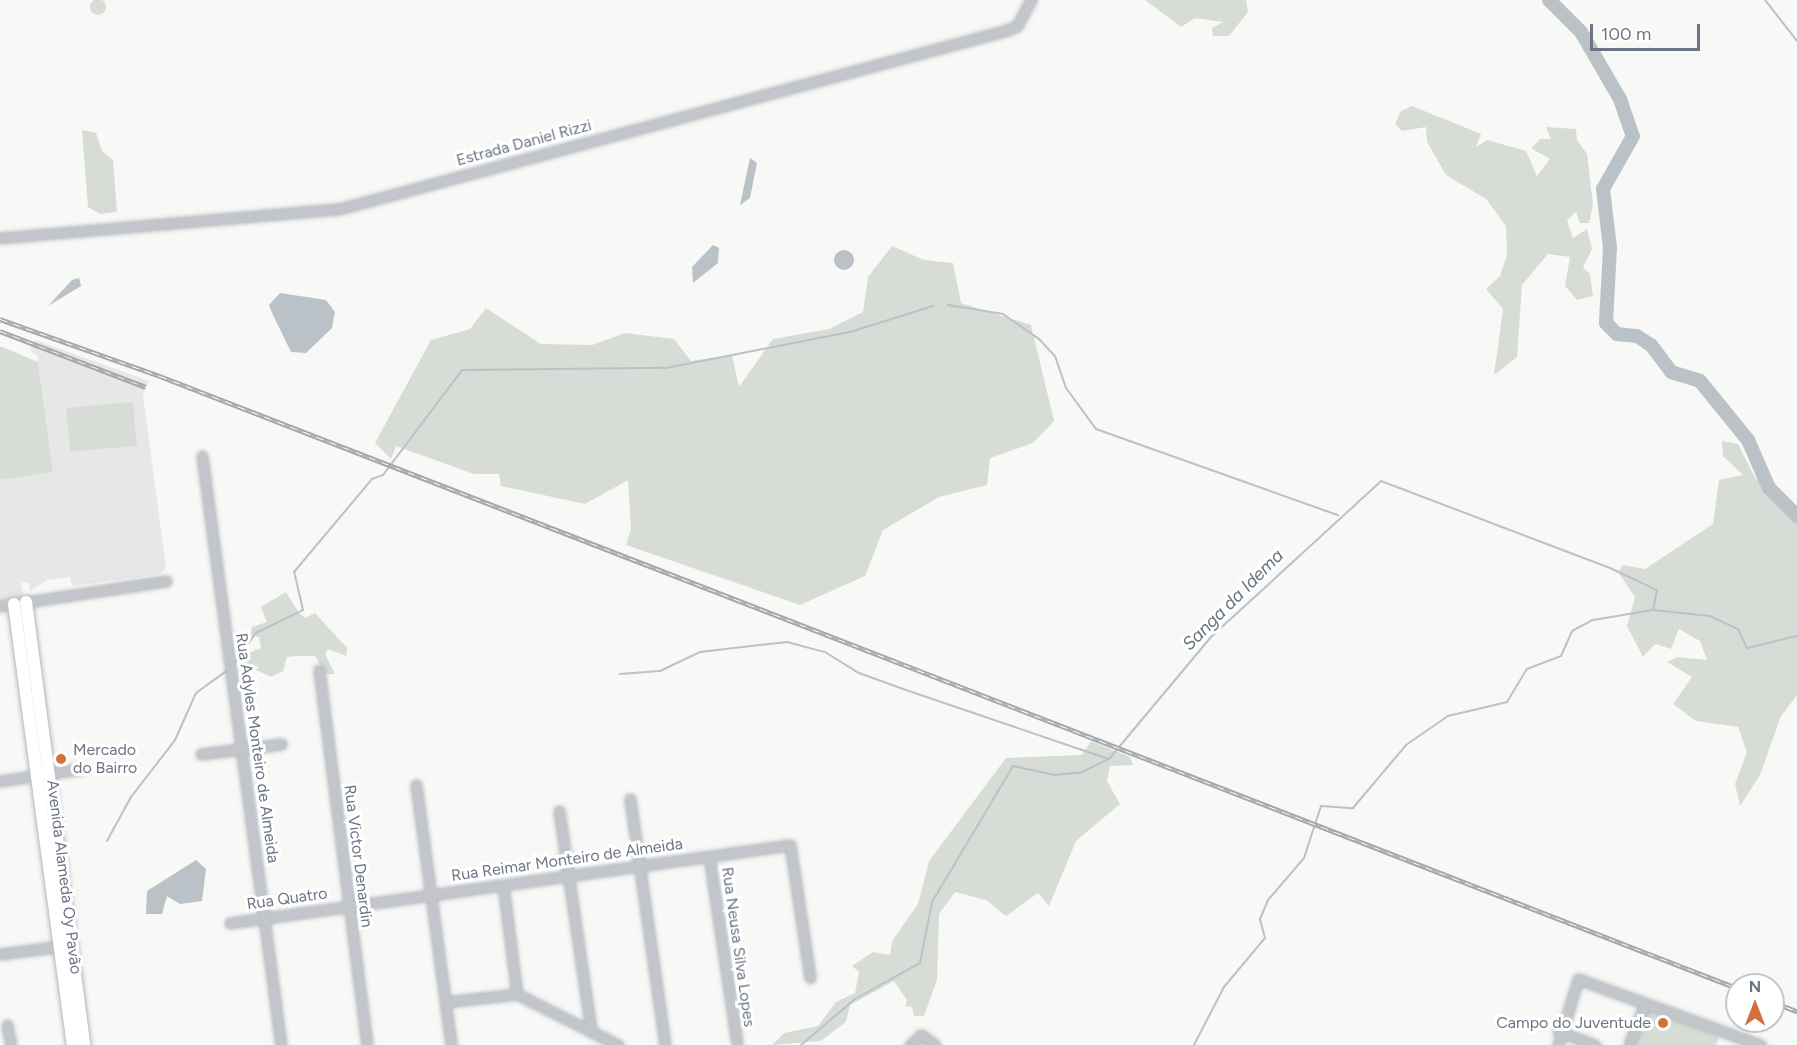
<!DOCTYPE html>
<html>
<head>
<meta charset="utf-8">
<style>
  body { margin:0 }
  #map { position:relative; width:1797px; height:1045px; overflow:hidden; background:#f8f8f6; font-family:Figtree,sans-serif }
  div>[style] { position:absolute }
  .built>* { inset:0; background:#e6e7e6 }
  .green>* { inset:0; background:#d7ddd6; transform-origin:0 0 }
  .round { border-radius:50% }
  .water>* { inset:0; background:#bac2c7 }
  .stream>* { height:2px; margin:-1px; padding:0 1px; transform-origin:1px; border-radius:1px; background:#bac2c7 }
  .river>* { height:14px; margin:-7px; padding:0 7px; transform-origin:7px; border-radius:7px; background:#bac2c7 }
  .roads { filter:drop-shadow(0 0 2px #b5b8bd) drop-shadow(0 0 2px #b5b8bd) }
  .street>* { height:9px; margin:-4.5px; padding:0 4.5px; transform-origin:4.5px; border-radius:4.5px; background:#c2c5c9 }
  .secondary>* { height:12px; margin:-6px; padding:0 6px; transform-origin:6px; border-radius:6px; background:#fff }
  .rail>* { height:4.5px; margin-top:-2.25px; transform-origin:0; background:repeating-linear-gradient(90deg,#fff 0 7px,#a4a8ae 0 14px); box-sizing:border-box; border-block:2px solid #a4a8ae }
  .dots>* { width:16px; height:16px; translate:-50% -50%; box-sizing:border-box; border:3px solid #fff; border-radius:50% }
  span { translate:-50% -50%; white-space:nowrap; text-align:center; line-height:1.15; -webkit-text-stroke:6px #fff; paint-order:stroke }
  .street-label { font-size:16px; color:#6b7584 }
  .poi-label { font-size:16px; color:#6b7584 }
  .left { translate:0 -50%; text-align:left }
  .right { translate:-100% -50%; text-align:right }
  .water-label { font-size:18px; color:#67757f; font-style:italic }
  .north { position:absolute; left:1725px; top:973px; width:60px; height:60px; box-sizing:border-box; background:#fff; border:2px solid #c4c8ce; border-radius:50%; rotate:0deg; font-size:16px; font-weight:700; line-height:24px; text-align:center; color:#6b7584 }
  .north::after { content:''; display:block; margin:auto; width:21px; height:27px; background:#d0723e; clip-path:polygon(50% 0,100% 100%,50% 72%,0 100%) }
  .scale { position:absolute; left:1590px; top:24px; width:110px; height:27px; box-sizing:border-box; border:3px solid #6b7584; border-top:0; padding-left:8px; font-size:18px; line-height:21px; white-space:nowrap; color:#6b7584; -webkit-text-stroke:4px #fff; paint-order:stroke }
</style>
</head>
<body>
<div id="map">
  <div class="built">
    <div style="clip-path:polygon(35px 340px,149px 381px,143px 395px,166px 568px,160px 574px,72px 586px,70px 577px,47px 580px,30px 591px,29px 583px,21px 583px,23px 597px,0 601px,0 480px,53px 472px,37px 356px,30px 350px)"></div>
  </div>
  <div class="green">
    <div class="round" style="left:90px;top:-1px;width:16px;height:16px"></div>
    <div style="clip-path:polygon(1145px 0,1246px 0,1248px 12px,1229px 36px,1213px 36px,1212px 28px,1223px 22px,1195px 18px,1181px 27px)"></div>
    <div style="clip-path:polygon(1412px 106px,1481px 134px,1476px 147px,1487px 140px,1526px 151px,1537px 176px,1550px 159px,1531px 148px,1540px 139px,1551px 139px,1546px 127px,1576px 129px,1577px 140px,1587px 154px,1593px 205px,1589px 223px,1580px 223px,1576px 212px,1567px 220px,1573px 238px,1587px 229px,1592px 249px,1583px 267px,1590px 274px,1593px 296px,1577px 300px,1565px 286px,1570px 257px,1548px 254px,1522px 285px,1517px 357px,1494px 375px,1503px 309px,1486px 289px,1500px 276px,1507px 255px,1506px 226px,1486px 199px,1446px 175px,1427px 142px,1426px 127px,1402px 131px,1395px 124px,1401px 111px)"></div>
    <div style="clip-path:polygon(82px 130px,96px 133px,102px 151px,113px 160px,117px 212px,100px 214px,88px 207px)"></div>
    <div style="clip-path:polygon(892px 246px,924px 260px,953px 263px,961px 303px,1031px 325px,1054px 421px,1033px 443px,990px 458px,987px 485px,939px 497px,883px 530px,865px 576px,800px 605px,626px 545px,631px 529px,628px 480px,585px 504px,501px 486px,499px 474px,474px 474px,396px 446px,391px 459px,375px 443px,431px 340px,470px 329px,486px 308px,541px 344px,592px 345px,625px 333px,674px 339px,691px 361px,732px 355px,739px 387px,773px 339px,829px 329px,863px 312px,868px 277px)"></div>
    <div style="clip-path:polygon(0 346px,38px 362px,53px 472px,0 480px)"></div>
    <div style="left:133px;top:402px;width:44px;height:67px;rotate:85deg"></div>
    <div style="clip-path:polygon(1722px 441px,1738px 444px,1754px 476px,1797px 522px,1797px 695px,1781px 716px,1760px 775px,1740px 806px,1735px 784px,1747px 752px,1738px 727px,1696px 721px,1673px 704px,1692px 677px,1667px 662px,1677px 657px,1707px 660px,1700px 641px,1679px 629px,1671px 649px,1655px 644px,1643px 657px,1627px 626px,1635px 597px,1618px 572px,1623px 565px,1645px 569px,1713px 524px,1719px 480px,1743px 475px,1723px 456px)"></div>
    <div style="clip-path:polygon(286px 592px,299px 613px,305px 618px,315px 613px,347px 648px,346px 656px,328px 649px,325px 654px,335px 674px,326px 674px,315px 656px,297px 656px,287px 657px,283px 671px,271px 677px,252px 668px,244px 677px,241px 656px,261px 648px,259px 637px,250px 635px,252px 627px,267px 622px,261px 607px)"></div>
    <div style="clip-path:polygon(1091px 741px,1130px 757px,1133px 765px,1110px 766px,1107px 781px,1120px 804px,1076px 841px,1049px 906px,1038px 893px,1006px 916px,986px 900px,955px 892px,939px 914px,937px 980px,924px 1016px,914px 1016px,912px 1007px,905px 1006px,907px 1000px,894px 981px,850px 1005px,846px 1022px,821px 1041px,772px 1045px,784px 1033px,818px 1026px,836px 1002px,855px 993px,859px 972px,852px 966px,873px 952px,890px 955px,892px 941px,918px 904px,929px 861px,1006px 758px,1082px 755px)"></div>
    <div style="clip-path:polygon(1647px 1009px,1719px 1037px,1716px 1045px,1633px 1045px)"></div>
  </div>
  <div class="water">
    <div style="clip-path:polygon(750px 158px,757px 163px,750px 198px,740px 205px)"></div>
    <div style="clip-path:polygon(713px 245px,719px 248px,718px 263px,693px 283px,692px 267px)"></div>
    <div class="round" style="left:834px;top:250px;width:20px;height:20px"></div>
    <div style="clip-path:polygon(79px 278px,81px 286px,48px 306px,72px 280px)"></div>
    <div style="clip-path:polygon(280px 293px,326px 300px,335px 312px,332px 328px,306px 353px,291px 352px,273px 315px,269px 305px)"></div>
    <div style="clip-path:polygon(196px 860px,206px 869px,202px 901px,180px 904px,167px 896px,162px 914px,146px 914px,147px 891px)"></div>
  </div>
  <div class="stream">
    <div style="left:1765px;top:0;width:52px;rotate:52deg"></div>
    <div style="left:948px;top:305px;width:56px;rotate:9.3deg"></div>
    <div style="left:1003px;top:314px;width:44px;rotate:34.8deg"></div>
    <div style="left:1039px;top:339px;width:23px;rotate:47deg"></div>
    <div style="left:1055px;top:356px;width:34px;rotate:71deg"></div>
    <div style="left:1066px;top:388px;width:51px;rotate:53.8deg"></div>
    <div style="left:1096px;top:429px;width:257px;rotate:19.6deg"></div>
    <div style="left:234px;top:664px;width:38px;rotate:-55deg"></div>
    <div style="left:256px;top:633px;width:52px;rotate:-26.1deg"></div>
    <div style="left:303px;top:610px;width:39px;rotate:-103deg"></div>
    <div style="left:294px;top:572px;width:121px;rotate:-50deg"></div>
    <div style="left:372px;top:479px;width:12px;rotate:-20deg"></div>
    <div style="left:383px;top:475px;width:131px;rotate:-53deg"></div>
    <div style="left:462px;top:370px;width:204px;rotate:-0.6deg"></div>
    <div style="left:666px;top:368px;width:187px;rotate:-11.1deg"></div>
    <div style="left:850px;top:332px;width:87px;rotate:-17.4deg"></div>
    <div style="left:620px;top:674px;width:40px;rotate:-4.3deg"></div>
    <div style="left:660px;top:671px;width:44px;rotate:-25.4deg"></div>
    <div style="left:700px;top:652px;width:88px;rotate:-6.6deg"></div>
    <div style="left:787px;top:642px;width:39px;rotate:15deg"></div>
    <div style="left:825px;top:652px;width:40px;rotate:32deg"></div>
    <div style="left:859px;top:673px;width:50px;rotate:19.9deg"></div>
    <div style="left:906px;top:690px;width:214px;rotate:18.8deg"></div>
    <div style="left:107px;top:841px;width:50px;rotate:-61.4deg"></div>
    <div style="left:131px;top:797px;width:72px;rotate:-52.3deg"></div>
    <div style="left:175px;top:740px;width:51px;rotate:-65.9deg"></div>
    <div style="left:196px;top:693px;width:39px;rotate:-36deg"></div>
    <div style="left:801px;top:1045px;width:71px;rotate:-40.4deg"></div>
    <div style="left:855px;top:999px;width:74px;rotate:-29deg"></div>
    <div style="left:920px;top:963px;width:62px;rotate:-78.9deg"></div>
    <div style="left:932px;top:902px;width:158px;rotate:-59.2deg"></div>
    <div style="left:1013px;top:766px;width:43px;rotate:12.1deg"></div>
    <div style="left:1055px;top:775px;width:27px;rotate:-6deg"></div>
    <div style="left:1082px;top:772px;width:30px;rotate:-26deg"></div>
    <div style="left:1109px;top:759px;width:160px;rotate:-50.1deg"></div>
    <div style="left:1212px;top:636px;width:229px;rotate:-42.5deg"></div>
    <div style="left:1381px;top:481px;width:245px;rotate:20.8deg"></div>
    <div style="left:1610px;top:568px;width:52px;rotate:25.1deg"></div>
    <div style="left:1657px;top:590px;width:20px;rotate:101deg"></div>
    <div style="left:1194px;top:1045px;width:65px;rotate:-62.7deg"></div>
    <div style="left:1224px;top:987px;width:64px;rotate:-50.1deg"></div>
    <div style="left:1265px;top:938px;width:20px;rotate:-105deg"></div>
    <div style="left:1260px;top:919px;width:21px;rotate:-67deg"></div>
    <div style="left:1268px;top:900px;width:55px;rotate:-49.4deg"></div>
    <div style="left:1304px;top:858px;width:55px;rotate:-71.9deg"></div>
    <div style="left:1321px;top:806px;width:32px;rotate:4deg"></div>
    <div style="left:1353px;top:808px;width:82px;rotate:-49.9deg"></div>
    <div style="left:1406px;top:745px;width:51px;rotate:-34.6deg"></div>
    <div style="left:1448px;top:716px;width:61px;rotate:-13.3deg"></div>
    <div style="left:1507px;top:702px;width:39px;rotate:-59deg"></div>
    <div style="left:1527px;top:669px;width:36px;rotate:-21deg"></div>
    <div style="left:1561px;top:656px;width:27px;rotate:-66deg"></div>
    <div style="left:1572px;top:631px;width:24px;rotate:-28deg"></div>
    <div style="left:1593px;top:620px;width:61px;rotate:-9.5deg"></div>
    <div style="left:1653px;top:610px;width:57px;rotate:6deg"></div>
    <div style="left:1710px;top:616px;width:31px;rotate:25deg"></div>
    <div style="left:1738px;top:629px;width:21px;rotate:65deg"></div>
    <div style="left:1747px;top:648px;width:51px;rotate:-13.5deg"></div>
  </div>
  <div class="river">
    <div style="left:1549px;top:0;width:45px;rotate:45deg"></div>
    <div style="left:1581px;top:32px;width:78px;rotate:59.8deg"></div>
    <div style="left:1620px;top:99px;width:39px;rotate:71deg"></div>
    <div style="left:1633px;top:136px;width:61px;rotate:119.5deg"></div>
    <div style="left:1603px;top:189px;width:59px;rotate:83.2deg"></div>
    <div style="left:1610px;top:248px;width:75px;rotate:93.1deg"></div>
    <div style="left:1606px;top:323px;width:16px;rotate:45deg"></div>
    <div style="left:1617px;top:334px;width:20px;rotate:6deg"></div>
    <div style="left:1637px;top:336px;width:17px;rotate:33deg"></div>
    <div style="left:1651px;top:345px;width:34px;rotate:53deg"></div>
    <div style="left:1671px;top:372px;width:30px;rotate:17deg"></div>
    <div style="left:1700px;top:381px;width:76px;rotate:50.9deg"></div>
    <div style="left:1748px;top:440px;width:52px;rotate:66.4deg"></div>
    <div style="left:1769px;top:488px;width:40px;rotate:45deg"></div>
  </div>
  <div class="roads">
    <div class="street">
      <div style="left:0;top:238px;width:340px;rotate:-4.9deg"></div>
      <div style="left:339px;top:209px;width:688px;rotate:-14.99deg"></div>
      <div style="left:1004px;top:31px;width:14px;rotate:-21deg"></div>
      <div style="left:1017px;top:26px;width:30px;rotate:-62deg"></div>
      <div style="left:202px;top:456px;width:594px;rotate:82.36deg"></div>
      <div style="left:0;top:606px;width:168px;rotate:-8.6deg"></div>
      <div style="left:319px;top:670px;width:378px;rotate:82.7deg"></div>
      <div style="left:201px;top:754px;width:81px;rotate:-7.1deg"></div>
      <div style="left:0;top:781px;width:81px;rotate:-8.5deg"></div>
      <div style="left:416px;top:785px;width:262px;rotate:82.3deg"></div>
      <div style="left:630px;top:799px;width:248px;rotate:81.9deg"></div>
      <div style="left:559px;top:811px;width:221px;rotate:81.7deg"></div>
      <div style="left:709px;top:856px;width:189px;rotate:81.5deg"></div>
      <div style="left:503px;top:885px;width:110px;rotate:82.7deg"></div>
      <div style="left:230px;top:923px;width:565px;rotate:-7.93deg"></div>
      <div style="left:790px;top:845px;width:134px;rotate:81.4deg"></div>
      <div style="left:0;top:954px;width:64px;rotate:-7.1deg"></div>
      <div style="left:445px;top:1002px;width:72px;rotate:-6.3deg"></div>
      <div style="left:517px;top:994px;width:113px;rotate:26.8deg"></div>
      <div style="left:7px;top:1025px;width:20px;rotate:79deg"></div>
      <div style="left:1558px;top:1031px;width:40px;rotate:21deg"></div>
      <div style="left:910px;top:1045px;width:15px;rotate:-42deg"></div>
      <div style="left:921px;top:1035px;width:17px;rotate:36deg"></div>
      <div style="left:1558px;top:1045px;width:69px;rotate:-73.1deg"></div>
      <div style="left:1578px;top:979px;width:194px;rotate:19.9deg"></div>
      <div style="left:1629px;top:1045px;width:44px;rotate:-68.7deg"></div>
    </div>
    <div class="secondary">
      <div style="left:26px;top:602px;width:447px;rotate:82.5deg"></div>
      <div style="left:14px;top:604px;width:445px;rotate:82.4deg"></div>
    </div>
  </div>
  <div class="rail">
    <div style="left:0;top:319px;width:170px;rotate:19.6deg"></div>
    <div style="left:160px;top:376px;width:1692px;rotate:21.21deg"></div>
    <div style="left:0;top:331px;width:156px;rotate:21deg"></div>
    <div style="left:1773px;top:1002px;width:26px;rotate:21deg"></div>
  </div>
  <div class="dots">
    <div style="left:61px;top:759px;background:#d0723e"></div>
    <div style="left:1663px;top:1023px;background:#d0723e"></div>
  </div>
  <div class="street-label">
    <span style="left:524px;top:143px;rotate:-15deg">Estrada Daniel Rizzi</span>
    <span style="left:257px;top:748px;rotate:82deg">Rua Adyles Monteiro de Almeida</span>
    <span style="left:358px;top:856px;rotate:83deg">Rua Victor Denardin</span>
    <span style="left:567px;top:860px;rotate:-8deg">Rua Reimar Monteiro de Almeida</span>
    <span style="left:64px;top:877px;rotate:83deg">Avenida Alameda Oy Pavão</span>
    <span style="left:287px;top:899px;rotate:-8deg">Rua Quatro</span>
    <span style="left:738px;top:947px;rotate:82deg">Rua Neusa Silva Lopes</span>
  </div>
  <div class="poi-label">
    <span class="left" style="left:73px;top:759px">Mercado<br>do Bairro</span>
    <span class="right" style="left:1651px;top:1023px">Campo do Juventude</span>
  </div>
  <div class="water-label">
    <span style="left:1233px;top:600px;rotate:-45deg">Sanga da Idema</span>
  </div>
  <div class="north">N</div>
  <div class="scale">100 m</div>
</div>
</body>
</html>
